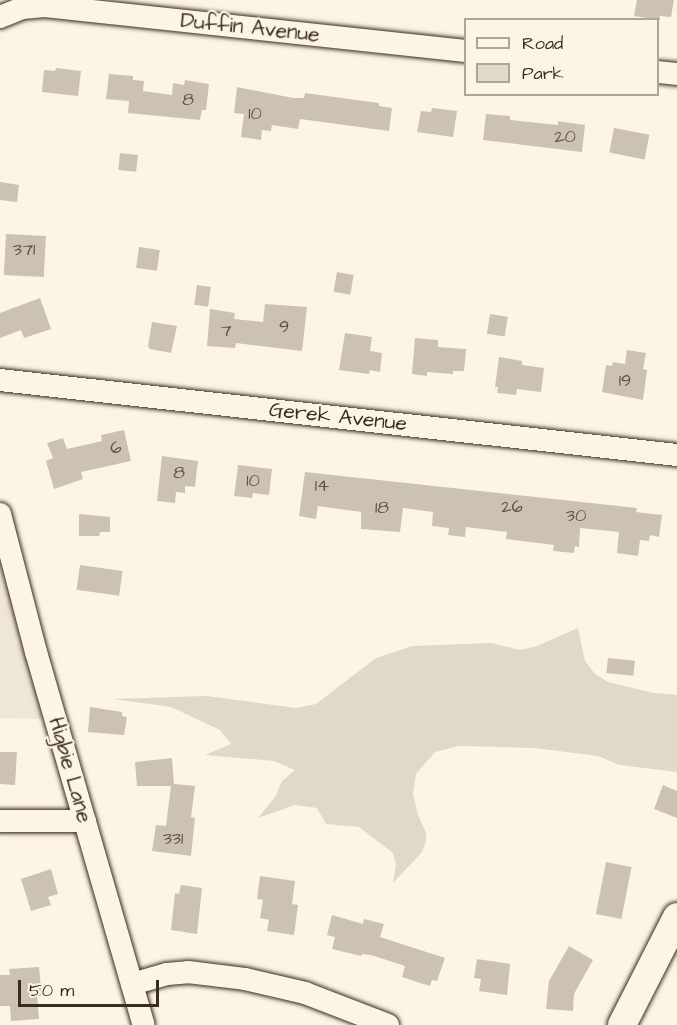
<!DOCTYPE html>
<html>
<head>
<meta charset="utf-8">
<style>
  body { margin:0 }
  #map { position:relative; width:677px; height:1025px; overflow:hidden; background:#fcf5e5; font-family:"Architects Daughter",sans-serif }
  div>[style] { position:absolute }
  .built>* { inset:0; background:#eee6d6 }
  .green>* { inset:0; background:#e0d8c8 }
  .building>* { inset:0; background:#ccc2b3; transform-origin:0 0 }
  .roads { filter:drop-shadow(0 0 2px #3b2a1e) drop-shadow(0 0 2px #3b2a1e) }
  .minor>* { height:22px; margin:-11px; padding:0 11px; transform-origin:11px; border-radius:11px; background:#fcf5e5 }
  .major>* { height:28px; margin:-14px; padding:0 14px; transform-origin:14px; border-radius:14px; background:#fcf5e5 }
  span { translate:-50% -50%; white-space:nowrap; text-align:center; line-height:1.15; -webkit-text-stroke:4.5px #fcf5e5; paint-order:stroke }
  .number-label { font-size:18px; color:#5f5043 }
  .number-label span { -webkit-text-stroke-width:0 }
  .street-label { font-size:21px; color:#3b2a1e }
  .legend { position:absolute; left:464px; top:18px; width:195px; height:78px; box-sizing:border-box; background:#fcf5e5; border:2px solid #afa495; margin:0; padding:8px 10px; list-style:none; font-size:18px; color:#3b2a1e }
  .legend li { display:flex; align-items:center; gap:12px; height:30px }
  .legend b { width:30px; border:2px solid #afa495 }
  .scale { position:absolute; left:18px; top:980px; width:141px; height:27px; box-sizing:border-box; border:3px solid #3b2a1e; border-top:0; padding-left:8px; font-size:18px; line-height:21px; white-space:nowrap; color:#3b2a1e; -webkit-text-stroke:4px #fcf5e5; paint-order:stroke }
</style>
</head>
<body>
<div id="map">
  <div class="built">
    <div style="clip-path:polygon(0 540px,44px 719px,0 718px)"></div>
  </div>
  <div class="green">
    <div style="clip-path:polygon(578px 628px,585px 661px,595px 674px,608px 682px,654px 693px,677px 695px,677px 772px,620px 765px,598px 756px,535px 748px,458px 746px,435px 752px,416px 774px,413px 794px,418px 815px,426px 833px,426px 841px,422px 852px,393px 883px,396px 864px,393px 853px,359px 827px,326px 824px,317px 808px,295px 805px,258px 818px,275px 797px,282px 781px,295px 770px,274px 761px,205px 755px,231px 744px,220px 730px,171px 707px,113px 699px,207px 696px,296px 708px,316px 704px,376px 658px,412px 646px,491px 643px,520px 650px,537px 646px)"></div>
  </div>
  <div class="building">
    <div style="clip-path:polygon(637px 0,674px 0,671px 17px,660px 16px,660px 20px,634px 16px)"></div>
    <div style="clip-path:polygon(56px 68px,81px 71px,78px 96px,42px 92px,44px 70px,55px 71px)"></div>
    <div style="clip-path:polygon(109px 74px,133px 76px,133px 80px,144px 81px,143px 91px,172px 95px,173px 83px,184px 85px,185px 80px,209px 84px,206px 110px,202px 110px,200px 120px,128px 113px,129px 101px,106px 99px)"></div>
    <div style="clip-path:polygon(237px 87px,293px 98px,304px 98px,305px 93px,379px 103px,379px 106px,392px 108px,389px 131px,300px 119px,298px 129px,272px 125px,271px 131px,262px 130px,261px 140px,241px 137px,244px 114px,234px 113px)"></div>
    <div style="clip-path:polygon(432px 108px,457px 111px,453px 137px,417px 132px,421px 111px,431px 112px)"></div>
    <div style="clip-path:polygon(486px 114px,510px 116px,510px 120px,558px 125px,558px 121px,585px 125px,582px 152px,483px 140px)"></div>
    <div style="left:614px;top:128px;width:36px;height:25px;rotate:11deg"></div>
    <div style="left:120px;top:153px;width:18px;height:17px;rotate:6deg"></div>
    <div style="clip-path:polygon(0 182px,19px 185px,17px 202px,0 200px)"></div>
    <div style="left:6px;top:234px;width:40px;height:41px;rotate:3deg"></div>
    <div style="left:139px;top:247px;width:21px;height:21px;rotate:8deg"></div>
    <div style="left:337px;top:272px;width:17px;height:20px;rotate:10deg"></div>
    <div style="left:197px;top:285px;width:14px;height:20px;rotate:8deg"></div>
    <div style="clip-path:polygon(40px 298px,51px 329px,24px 338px,21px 330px,0 338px,0 313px)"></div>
    <div style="clip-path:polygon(265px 304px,307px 307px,302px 351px,236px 343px,235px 348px,207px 346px,210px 309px,235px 313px,234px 319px,263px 322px)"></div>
    <div style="left:490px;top:314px;width:18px;height:20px;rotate:9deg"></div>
    <div style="clip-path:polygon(152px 322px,177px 326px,171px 353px,150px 349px,148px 346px)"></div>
    <div style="clip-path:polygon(345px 333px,372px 337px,370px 351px,382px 353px,380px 372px,370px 370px,369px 374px,339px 370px)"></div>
    <div style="clip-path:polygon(415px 338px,438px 340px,438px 347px,466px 349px,464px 371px,453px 371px,453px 374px,427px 372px,427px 376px,412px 374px)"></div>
    <div style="clip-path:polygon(627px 350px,646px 353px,643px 369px,647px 370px,643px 400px,602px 392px,606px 365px,612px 366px,613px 362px,625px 364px)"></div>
    <div style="clip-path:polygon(499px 357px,522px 361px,522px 365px,544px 368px,541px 392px,517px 389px,516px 395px,497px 393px,498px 387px,495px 387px)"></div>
    <div style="clip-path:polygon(124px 430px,131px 461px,81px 472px,83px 479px,54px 489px,46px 461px,53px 458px,47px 443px,63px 438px,67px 449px,102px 441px,101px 435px)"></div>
    <div style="clip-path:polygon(162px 456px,198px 461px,195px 487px,185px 486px,185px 493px,176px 492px,175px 503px,157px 501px)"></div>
    <div style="clip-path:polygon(238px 465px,272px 469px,269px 495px,253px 493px,252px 498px,234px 496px)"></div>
    <div style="clip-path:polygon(305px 472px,637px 508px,636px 512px,662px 515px,659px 537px,650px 535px,649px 541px,640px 540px,638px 556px,617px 553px,619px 532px,580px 528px,579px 547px,575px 546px,574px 553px,553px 551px,554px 545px,506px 539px,507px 532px,466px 527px,465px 537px,448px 535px,449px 528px,432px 526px,433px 512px,403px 508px,400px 532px,361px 529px,361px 512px,318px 506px,316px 519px,299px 516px)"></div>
    <div style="clip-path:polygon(79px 514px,110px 517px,110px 532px,100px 532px,99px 536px,79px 536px)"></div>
    <div style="left:80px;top:565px;width:43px;height:25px;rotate:8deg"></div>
    <div style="left:608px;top:658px;width:27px;height:15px;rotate:6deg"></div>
    <div style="clip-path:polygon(90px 707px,122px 712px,122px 716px,127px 717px,124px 735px,88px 732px)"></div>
    <div style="clip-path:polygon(0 752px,17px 752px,15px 785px,0 784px)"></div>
    <div style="clip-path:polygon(172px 758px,174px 784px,195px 786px,191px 817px,195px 818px,191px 856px,152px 851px,156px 825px,166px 826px,171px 786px,137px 786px,135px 762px)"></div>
    <div style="clip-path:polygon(663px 785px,677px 791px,677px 818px,654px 809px)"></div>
    <div style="left:606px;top:862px;width:26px;height:53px;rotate:11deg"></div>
    <div style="clip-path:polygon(51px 869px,58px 894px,48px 897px,51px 905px,31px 911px,21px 879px)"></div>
    <div style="clip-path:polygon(260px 876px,295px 881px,292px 904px,298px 905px,294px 935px,267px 931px,269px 920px,260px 918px,263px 900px,257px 899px)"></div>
    <div style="clip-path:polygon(181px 885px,202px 888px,197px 934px,171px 930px,175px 893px,179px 894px)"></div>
    <div style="clip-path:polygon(332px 915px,363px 924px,364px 919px,384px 924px,380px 937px,445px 958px,437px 981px,432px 980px,430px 986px,420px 983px,402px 977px,405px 966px,371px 955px,362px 954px,361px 956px,332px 949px,335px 937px,327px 935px)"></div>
    <div style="clip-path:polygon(569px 946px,593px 960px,574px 994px,573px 1011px,546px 1009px,549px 981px)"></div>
    <div style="clip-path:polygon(477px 959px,510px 964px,507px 995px,479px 991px,481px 979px,474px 978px)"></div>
    <div style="clip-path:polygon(39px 967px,42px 996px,37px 996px,39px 1019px,11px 1021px,10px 1006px,0 1006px,0 975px,10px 975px,9px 969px)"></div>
  </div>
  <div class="roads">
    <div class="minor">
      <div style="left:0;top:17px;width:24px;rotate:-22deg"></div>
      <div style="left:22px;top:8px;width:23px;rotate:-5deg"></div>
      <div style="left:45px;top:6px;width:423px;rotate:6.1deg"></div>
      <div style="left:658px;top:72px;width:19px;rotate:6deg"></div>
      <div style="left:0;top:380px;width:681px;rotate:6.32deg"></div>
      <div style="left:0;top:514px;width:143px;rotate:75.4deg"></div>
      <div style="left:36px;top:652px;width:388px;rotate:73.9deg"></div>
      <div style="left:0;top:821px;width:85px"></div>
      <div style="left:132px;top:984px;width:36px;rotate:-16deg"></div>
      <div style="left:167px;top:974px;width:21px;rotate:-5deg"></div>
      <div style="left:188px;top:972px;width:57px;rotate:7deg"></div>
      <div style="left:245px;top:979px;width:62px;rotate:13.1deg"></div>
      <div style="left:305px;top:993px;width:89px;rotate:21.1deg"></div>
    </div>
    <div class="major">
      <div style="left:622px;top:1025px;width:121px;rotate:-63deg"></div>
    </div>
  </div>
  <div class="number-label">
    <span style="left:188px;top:100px">8</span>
    <span style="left:255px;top:114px">10</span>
    <span style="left:565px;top:137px">20</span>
    <span style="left:24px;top:250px">371</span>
    <span style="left:284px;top:327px">9</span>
    <span style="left:226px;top:331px">7</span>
    <span style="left:625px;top:381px">19</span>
    <span style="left:116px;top:448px">6</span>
    <span style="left:179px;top:473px">8</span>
    <span style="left:253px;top:481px">10</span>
    <span style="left:322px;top:486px">14</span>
    <span style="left:512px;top:507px">26</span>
    <span style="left:382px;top:508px">18</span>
    <span style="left:576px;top:516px">30</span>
    <span style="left:173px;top:839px">331</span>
  </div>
  <div class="street-label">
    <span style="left:250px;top:28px;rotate:6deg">Duffin Avenue</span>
    <span style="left:338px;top:417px;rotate:6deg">Gerek Avenue</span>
    <span style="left:70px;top:770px;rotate:74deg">Higbie Lane</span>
  </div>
  <ul class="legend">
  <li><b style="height:8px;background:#fcf5e5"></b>Road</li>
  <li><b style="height:16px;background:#e0d8c8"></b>Park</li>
  </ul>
  <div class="scale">50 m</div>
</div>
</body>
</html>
